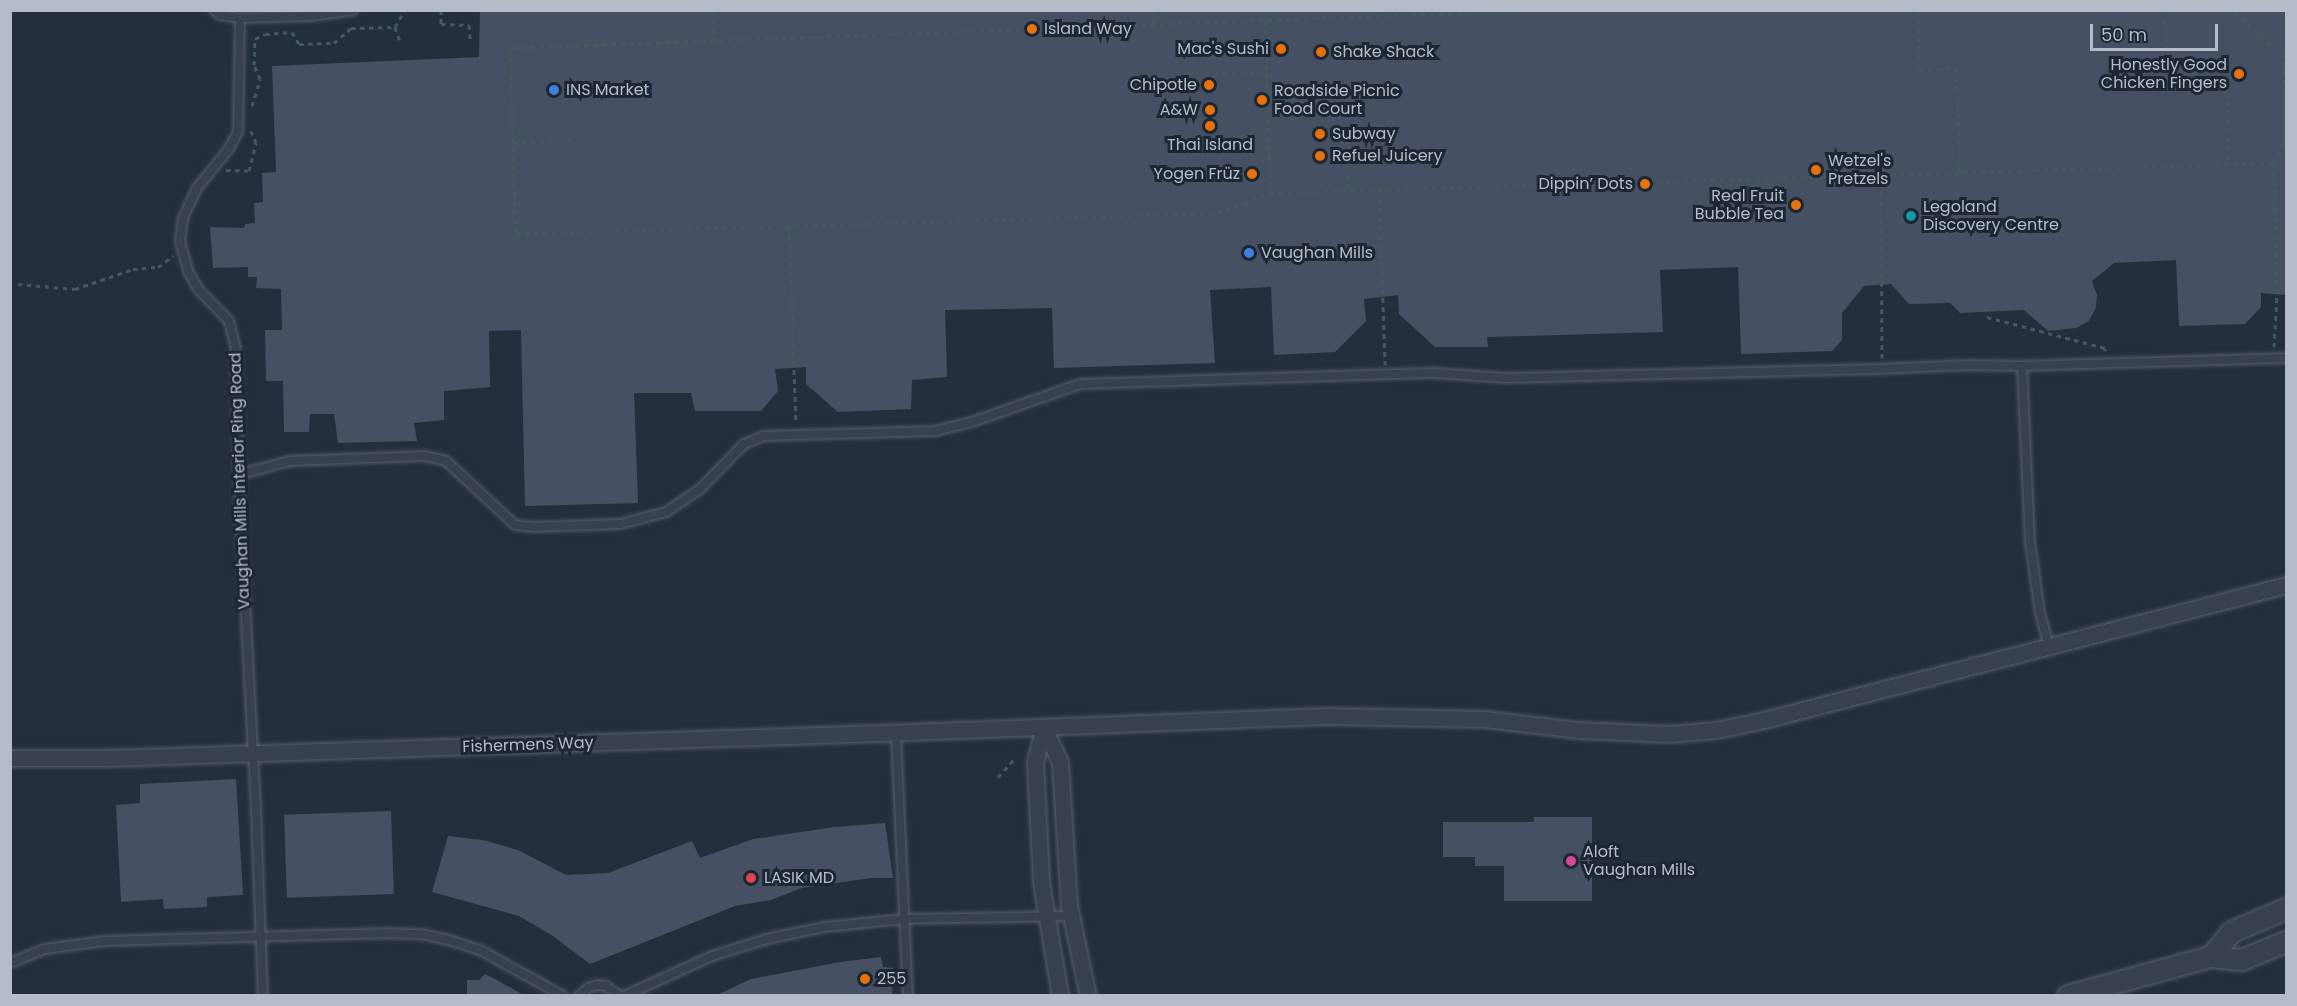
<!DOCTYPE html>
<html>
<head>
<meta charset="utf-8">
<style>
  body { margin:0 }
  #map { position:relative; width:2297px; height:1006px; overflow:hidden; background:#242f3e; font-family:Poppins,sans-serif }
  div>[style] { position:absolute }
  .building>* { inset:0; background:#455162; transform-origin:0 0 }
  .path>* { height:3px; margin-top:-1.5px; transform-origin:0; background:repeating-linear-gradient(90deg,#44595c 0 4.5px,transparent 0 9px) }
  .roads { filter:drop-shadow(0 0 2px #565f6c) drop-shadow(0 0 2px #565f6c) }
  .service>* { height:8px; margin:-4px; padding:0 4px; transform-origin:4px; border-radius:4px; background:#38414e }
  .minor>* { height:15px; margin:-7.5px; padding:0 7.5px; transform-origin:7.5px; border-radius:7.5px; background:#38414e }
  .tertiary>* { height:20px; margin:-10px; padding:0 10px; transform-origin:10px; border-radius:10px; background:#38414e }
  .dots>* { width:16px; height:16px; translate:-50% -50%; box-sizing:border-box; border:3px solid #1d2633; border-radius:50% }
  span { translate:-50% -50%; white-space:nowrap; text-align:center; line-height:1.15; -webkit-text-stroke:6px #1d2633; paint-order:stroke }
  .poi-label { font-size:16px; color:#b4bcc9 }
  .left { translate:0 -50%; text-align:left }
  .right { translate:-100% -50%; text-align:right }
  .street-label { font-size:16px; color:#b4bcc9 }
  .frame { position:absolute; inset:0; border:12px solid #b4bcc9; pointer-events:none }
  .scale { position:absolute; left:2090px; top:24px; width:128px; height:27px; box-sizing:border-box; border:3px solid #b4bcc9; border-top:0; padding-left:8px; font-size:18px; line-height:21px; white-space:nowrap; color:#b4bcc9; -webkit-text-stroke:4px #1d2633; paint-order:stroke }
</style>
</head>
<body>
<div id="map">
  <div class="building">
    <div style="clip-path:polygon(480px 10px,2286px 10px,2286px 295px,2261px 293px,2261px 307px,2245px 324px,2179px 326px,2176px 260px,2114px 263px,2092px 281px,2097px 295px,2096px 307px,2089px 321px,2076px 328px,2048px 331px,2024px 310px,1960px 313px,1950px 303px,1909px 304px,1891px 284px,1864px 286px,1842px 313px,1842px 340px,1832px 351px,1741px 354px,1738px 267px,1660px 270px,1663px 332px,1487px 337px,1488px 347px,1435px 347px,1399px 314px,1398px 295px,1364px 299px,1366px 321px,1335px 352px,1274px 355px,1271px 287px,1210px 290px,1215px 363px,1054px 368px,1052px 308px,945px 310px,947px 377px,912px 380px,911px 409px,838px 412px,806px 384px,806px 367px,775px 369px,778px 391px,761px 411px,695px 411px,691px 393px,634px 393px,638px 503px,525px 506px,521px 330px,489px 331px,490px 387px,444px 391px,444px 420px,414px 423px,417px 441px,338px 443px,334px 414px,310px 414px,309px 432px,284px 432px,283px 381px,266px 381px,265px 330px,282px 330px,281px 289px,256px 288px,257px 277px,248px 277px,248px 267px,213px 268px,210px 227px,244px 228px,245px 224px,255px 223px,254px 203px,263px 202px,262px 173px,276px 172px,272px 66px,479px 57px)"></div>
    <div style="clip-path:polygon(236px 779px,243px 895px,207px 897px,207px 907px,164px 909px,163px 899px,121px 902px,116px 805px,140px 803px,140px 784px)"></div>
    <div style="left:391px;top:811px;width:83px;height:107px;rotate:88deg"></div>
    <div style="clip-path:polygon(1534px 817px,1592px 817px,1592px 901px,1504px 901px,1504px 866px,1475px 866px,1475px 857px,1443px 857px,1443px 822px,1534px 822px)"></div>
    <div style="clip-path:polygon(885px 823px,893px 878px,871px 878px,802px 888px,771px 900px,735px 906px,590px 964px,553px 936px,519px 916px,432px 892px,448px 836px,483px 840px,518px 850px,566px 875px,608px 873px,692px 841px,700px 858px,753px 839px,835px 827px)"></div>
    <div style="clip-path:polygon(881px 957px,883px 967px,893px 968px,892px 996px,715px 996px,751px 979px,840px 962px)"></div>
    <div style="clip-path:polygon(485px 974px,495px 979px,525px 996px,467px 996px,467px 980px,479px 980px)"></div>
  </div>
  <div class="path">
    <div style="left:441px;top:10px;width:14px;rotate:90deg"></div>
    <div style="left:441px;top:24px;width:28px;rotate:2deg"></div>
    <div style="left:469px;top:25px;width:15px;rotate:86deg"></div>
    <div style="left:713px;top:10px;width:29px;rotate:88deg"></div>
    <div style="left:1154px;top:10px;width:15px;rotate:90deg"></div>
    <div style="left:1533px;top:10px;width:1024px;rotate:177.87deg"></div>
    <div style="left:510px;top:48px;width:186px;rotate:88.2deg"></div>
    <div style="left:516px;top:234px;width:702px;rotate:-1.71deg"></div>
    <div style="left:1218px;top:213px;width:56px;rotate:-21deg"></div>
    <div style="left:1270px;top:193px;width:1004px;rotate:-1.71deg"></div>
    <div style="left:2274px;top:163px;width:27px;rotate:-66deg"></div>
    <div style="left:2285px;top:138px;width:80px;rotate:-90.7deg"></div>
    <div style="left:2284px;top:58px;width:70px;rotate:-136.7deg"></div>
    <div style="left:1918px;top:10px;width:60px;rotate:89deg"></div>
    <div style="left:1919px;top:70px;width:37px;rotate:-3deg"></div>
    <div style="left:1956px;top:68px;width:103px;rotate:87.8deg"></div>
    <div style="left:2164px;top:10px;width:48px;rotate:86.4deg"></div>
    <div style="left:2167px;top:58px;width:69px;rotate:29.5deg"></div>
    <div style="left:2227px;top:92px;width:72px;rotate:88.4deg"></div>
    <div style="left:1265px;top:20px;width:173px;rotate:88.3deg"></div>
    <div style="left:395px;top:27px;width:18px;rotate:71deg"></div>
    <div style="left:1187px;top:73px;width:80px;rotate:-0.7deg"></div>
    <div style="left:252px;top:106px;width:28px;rotate:-73deg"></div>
    <div style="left:260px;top:79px;width:15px;rotate:-113deg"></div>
    <div style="left:254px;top:65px;width:26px;rotate:-88deg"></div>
    <div style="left:255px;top:39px;width:11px;rotate:-27deg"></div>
    <div style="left:265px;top:34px;width:27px;rotate:-4deg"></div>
    <div style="left:292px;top:32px;width:14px;rotate:60deg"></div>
    <div style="left:299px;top:44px;width:35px;rotate:-2deg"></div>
    <div style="left:334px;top:43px;width:23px;rotate:-41deg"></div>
    <div style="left:351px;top:28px;width:44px;rotate:-1.3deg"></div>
    <div style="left:395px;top:27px;width:20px;rotate:-60deg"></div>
    <div style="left:1347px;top:130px;width:60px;rotate:88.1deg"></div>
    <div style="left:513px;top:143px;width:63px;rotate:-2.7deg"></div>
    <div style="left:226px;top:170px;width:23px;rotate:2deg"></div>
    <div style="left:249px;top:171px;width:29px;rotate:-76deg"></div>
    <div style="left:256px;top:143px;width:13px;rotate:-113deg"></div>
    <div style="left:1881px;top:174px;width:184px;rotate:89.7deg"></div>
    <div style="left:1379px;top:190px;width:175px;rotate:88deg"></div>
    <div style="left:789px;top:226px;width:196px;rotate:88deg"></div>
    <div style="left:18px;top:284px;width:57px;rotate:5deg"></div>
    <div style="left:75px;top:289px;width:61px;rotate:-19deg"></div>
    <div style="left:133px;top:269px;width:25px;rotate:-5deg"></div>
    <div style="left:158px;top:267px;width:19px;rotate:-36deg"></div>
    <div style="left:1987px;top:317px;width:122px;rotate:14.7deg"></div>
    <div style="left:2105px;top:348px;width:3px;rotate:90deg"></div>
    <div style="left:2274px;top:347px;width:54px;rotate:-86.8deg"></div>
    <div style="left:2277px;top:293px;width:130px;rotate:-91.3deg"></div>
    <div style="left:998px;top:777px;width:24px;rotate:-48deg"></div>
  </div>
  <div class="roads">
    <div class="service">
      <div style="left:214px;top:10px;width:8px;rotate:40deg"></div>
      <div style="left:220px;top:15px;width:20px;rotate:9deg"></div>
      <div style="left:240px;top:18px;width:114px;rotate:91deg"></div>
      <div style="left:238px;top:132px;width:21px;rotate:119deg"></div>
      <div style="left:228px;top:150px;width:49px;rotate:129.2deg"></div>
      <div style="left:197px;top:188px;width:33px;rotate:115deg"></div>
      <div style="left:183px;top:218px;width:24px;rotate:97deg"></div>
      <div style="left:180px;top:242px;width:32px;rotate:74deg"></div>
      <div style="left:189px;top:273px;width:20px;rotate:60deg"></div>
      <div style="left:199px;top:290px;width:43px;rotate:45.9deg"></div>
      <div style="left:229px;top:321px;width:30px;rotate:76deg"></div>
      <div style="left:236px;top:350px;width:154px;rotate:88.5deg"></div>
      <div style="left:240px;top:504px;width:305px;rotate:87deg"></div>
      <div style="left:256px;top:809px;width:187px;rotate:87.9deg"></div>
      <div style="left:240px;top:18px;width:72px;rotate:-1.6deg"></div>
      <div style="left:312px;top:16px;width:42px;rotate:-8.1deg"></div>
      <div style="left:2022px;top:366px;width:264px;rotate:-1.7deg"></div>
      <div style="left:241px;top:474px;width:51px;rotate:-14.9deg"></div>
      <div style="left:290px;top:461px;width:135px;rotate:-2.1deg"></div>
      <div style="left:425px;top:456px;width:22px;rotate:13deg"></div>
      <div style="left:446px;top:461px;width:94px;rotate:42.8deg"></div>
      <div style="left:515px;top:525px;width:18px;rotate:6deg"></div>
      <div style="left:533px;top:527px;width:87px;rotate:-2deg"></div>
      <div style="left:620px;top:524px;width:48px;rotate:-14.6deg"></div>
      <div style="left:666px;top:512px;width:40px;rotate:-34deg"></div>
      <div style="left:699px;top:490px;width:64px;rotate:-45.6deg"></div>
      <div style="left:744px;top:444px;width:22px;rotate:-22deg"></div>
      <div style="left:764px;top:436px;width:171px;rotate:-1.7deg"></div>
      <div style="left:935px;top:431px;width:41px;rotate:-14deg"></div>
      <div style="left:975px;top:421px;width:111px;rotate:-19.4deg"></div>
      <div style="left:1080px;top:384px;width:355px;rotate:-1.8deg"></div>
      <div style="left:1435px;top:373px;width:71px;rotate:4deg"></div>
      <div style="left:1506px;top:378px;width:372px;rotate:-1.4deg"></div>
      <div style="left:1878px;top:369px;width:91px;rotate:-2.5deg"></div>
      <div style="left:1969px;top:365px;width:53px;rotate:1.1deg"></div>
      <div style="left:2022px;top:366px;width:176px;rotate:87.4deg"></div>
      <div style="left:2030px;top:542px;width:72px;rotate:82deg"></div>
      <div style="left:2040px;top:613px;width:35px;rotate:75deg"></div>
      <div style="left:896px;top:733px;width:263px;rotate:87.4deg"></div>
      <div style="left:10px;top:963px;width:38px;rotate:-22deg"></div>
      <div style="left:45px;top:949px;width:60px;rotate:-7.7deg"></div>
      <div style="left:104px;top:941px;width:280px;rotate:-1.6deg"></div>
      <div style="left:384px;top:933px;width:37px;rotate:2deg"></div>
      <div style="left:421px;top:934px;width:29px;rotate:12deg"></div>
      <div style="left:449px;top:940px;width:33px;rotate:18deg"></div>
      <div style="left:480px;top:950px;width:95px;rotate:29deg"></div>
      <div style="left:579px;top:996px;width:12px;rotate:-42deg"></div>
      <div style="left:588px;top:988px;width:9px;rotate:-18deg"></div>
      <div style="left:597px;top:985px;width:9px;rotate:6deg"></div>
      <div style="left:606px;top:986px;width:17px;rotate:36deg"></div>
      <div style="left:624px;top:996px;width:97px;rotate:-24.4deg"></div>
      <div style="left:712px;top:956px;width:58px;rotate:-17.2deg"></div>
      <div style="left:767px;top:939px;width:58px;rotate:-11.9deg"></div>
      <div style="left:824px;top:927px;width:81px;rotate:-5.6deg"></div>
      <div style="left:905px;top:919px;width:166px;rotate:-1deg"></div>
    </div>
    <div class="minor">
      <div style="left:1044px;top:728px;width:38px;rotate:65deg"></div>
      <div style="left:1060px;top:762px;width:144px;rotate:86.4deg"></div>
      <div style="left:1069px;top:906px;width:92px;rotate:78.1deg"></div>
      <div style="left:1044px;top:728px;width:35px;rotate:105deg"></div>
      <div style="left:1035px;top:762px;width:120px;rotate:87.1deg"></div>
      <div style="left:1041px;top:882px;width:116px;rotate:80.5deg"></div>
      <div style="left:10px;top:758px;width:97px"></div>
      <div style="left:107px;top:758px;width:774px;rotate:-1.85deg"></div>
      <div style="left:881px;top:733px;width:450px;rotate:-2.2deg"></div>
      <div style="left:1331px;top:716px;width:154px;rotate:1.1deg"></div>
      <div style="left:1485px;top:719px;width:95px;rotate:6.7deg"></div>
      <div style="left:1579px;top:730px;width:91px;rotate:2.5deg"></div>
      <div style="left:1670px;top:734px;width:46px;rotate:-5deg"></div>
      <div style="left:1716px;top:730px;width:49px;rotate:-11.8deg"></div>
      <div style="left:1764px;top:720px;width:539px;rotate:-14.5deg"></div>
    </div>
    <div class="tertiary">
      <div style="left:2211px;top:957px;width:33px;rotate:-50deg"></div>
      <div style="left:2232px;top:932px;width:59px;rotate:-23.1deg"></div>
      <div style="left:2068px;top:996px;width:148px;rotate:-15.3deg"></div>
      <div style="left:2211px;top:957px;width:31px;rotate:6deg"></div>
      <div style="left:2242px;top:960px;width:48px;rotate:-22.2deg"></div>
    </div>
  </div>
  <div class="dots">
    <div style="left:1032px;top:29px;background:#e8710a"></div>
    <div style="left:1281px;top:49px;background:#e8710a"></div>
    <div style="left:1321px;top:52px;background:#e8710a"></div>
    <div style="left:2239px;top:74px;background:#e8710a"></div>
    <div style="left:1209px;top:85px;background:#e8710a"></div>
    <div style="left:554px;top:90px;background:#3f7fe0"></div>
    <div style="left:1262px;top:100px;background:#e8710a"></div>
    <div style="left:1210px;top:110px;background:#e8710a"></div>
    <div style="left:1210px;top:126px;background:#e8710a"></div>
    <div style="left:1320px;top:134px;background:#e8710a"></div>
    <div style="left:1320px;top:156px;background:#e8710a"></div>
    <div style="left:1816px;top:170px;background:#e8710a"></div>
    <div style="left:1252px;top:174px;background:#e8710a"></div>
    <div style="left:1645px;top:184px;background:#e8710a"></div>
    <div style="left:1796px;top:205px;background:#e8710a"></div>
    <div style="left:1911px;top:216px;background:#0f9aa8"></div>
    <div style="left:1249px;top:253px;background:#3f7fe0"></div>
    <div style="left:1571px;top:861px;background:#d1479c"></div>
    <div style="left:751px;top:878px;background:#e0444e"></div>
    <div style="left:865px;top:979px;background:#e8710a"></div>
  </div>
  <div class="poi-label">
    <span class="left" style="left:1044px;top:29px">Island Way</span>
    <span class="right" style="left:1269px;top:49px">Mac's Sushi</span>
    <span class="left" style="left:1333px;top:52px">Shake Shack</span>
    <span class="right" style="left:2227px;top:74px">Honestly Good<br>Chicken Fingers</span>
    <span class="right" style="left:1197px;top:85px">Chipotle</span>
    <span class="left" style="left:566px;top:90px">INS Market</span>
    <span class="left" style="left:1274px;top:100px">Roadside Picnic<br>Food Court</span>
    <span class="right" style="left:1198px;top:110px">A&amp;W</span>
    <span class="left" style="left:1332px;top:134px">Subway</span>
    <span style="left:1210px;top:145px">Thai Island</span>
    <span class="left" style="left:1332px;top:156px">Refuel Juicery</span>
    <span class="left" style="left:1828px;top:170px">Wetzel's<br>Pretzels</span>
    <span class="right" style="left:1240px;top:174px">Yogen Früz</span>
    <span class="right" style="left:1633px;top:184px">Dippin’ Dots</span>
    <span class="right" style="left:1784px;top:205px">Real Fruit<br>Bubble Tea</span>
    <span class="left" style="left:1923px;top:216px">Legoland<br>Discovery Centre</span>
    <span class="left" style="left:1261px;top:253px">Vaughan Mills</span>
    <span class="left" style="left:1583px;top:861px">Aloft<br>Vaughan Mills</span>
    <span class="left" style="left:764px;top:878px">LASIK MD</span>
    <span class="left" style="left:877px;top:979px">255</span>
  </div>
  <div class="street-label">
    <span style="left:240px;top:481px;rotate:-92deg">Vaughan Mills Interior Ring Road</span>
    <span style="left:528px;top:745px;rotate:-2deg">Fishermens Way</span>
  </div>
  <div class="frame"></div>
  <div class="scale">50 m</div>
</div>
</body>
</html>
